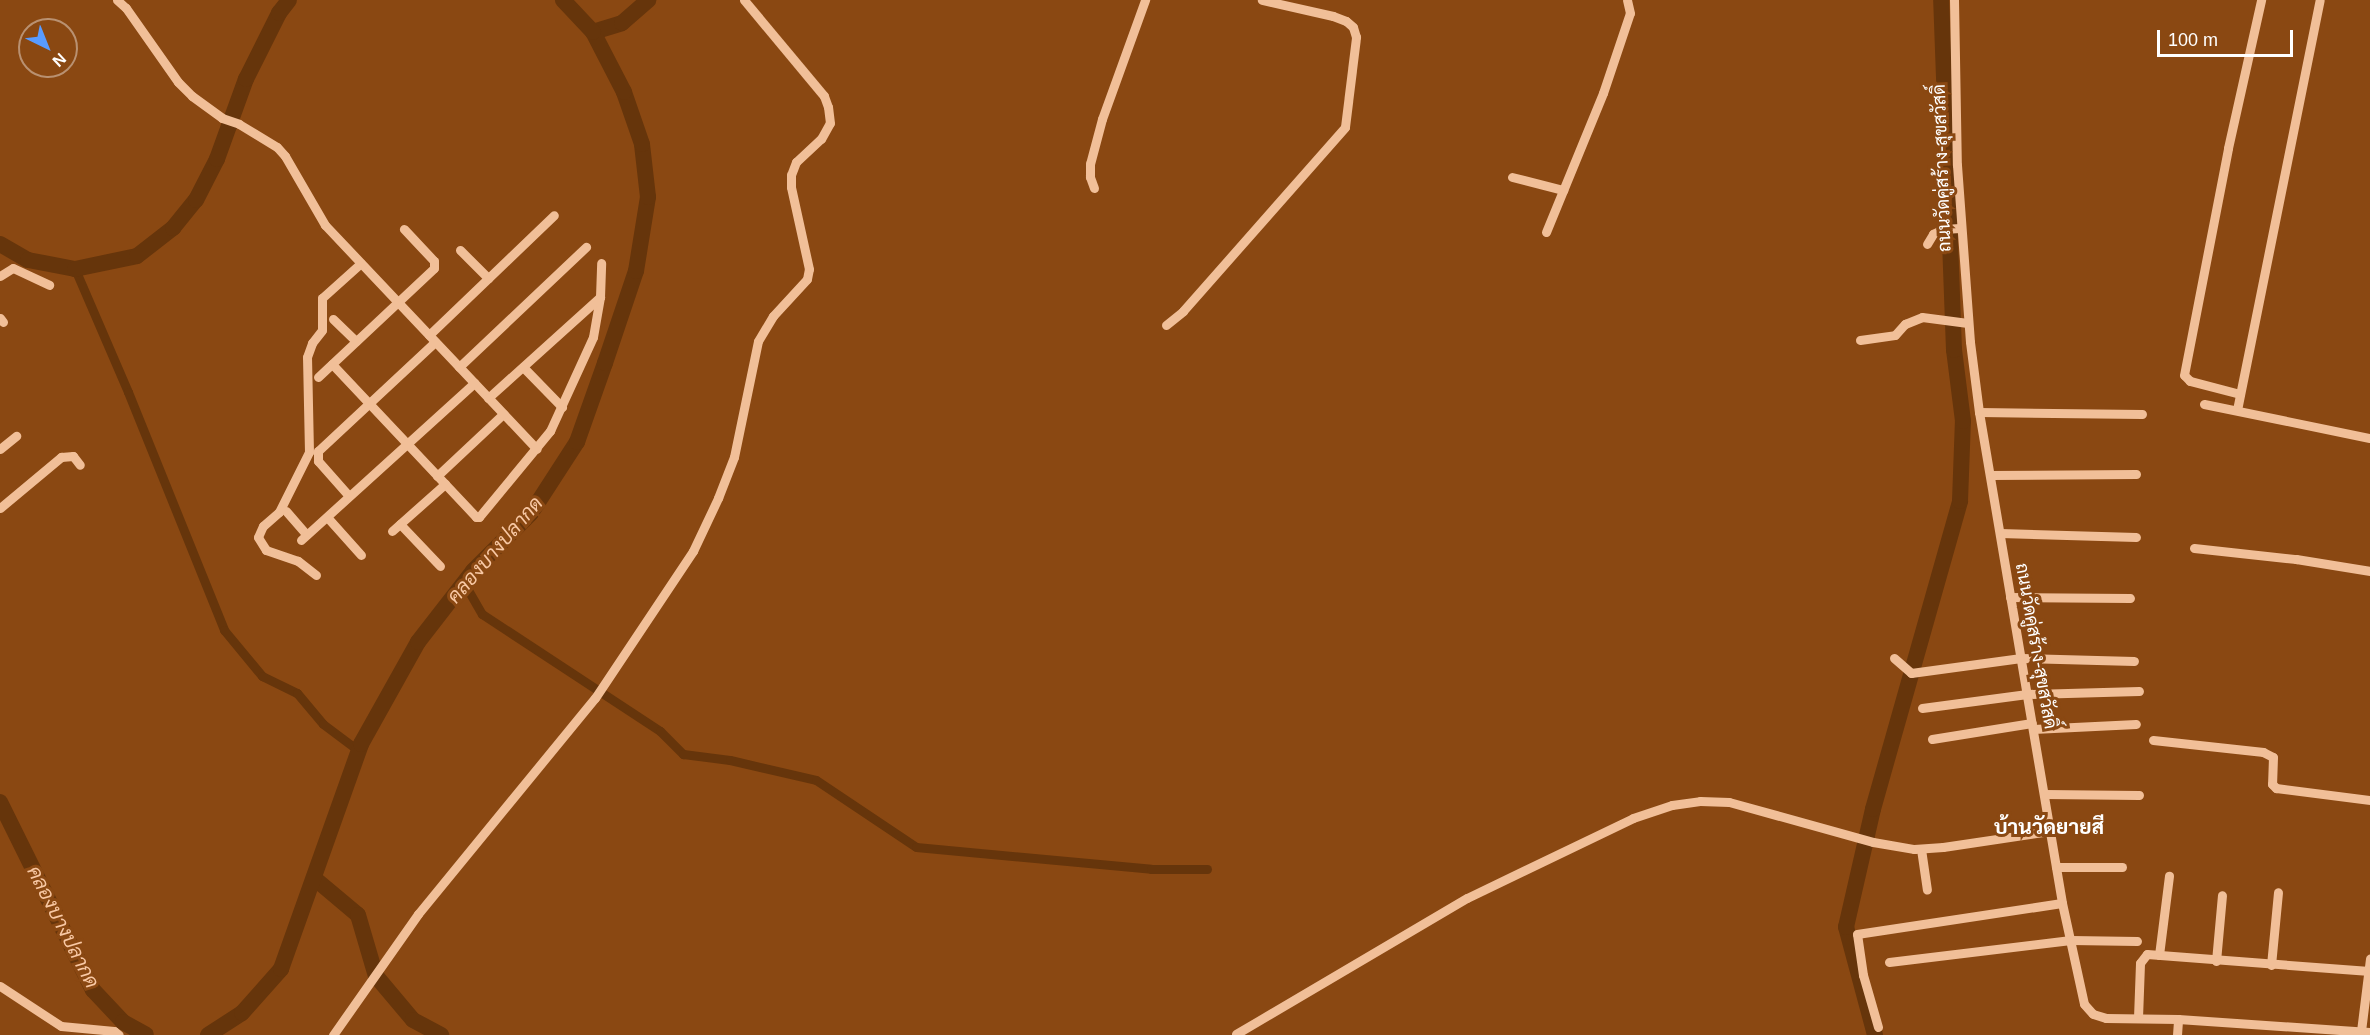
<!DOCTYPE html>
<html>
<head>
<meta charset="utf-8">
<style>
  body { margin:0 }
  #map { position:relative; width:2370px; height:1035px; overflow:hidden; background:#8a4812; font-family:Arial,Sarabun,sans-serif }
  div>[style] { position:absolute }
  .canal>* { height:9px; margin:-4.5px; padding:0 4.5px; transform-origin:4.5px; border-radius:4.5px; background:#66350b }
  .river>* { height:16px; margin:-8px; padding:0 8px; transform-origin:8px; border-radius:8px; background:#66350b }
  .minor>* { height:9px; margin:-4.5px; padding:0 4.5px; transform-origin:4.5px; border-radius:4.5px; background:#f1bf98 }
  span { translate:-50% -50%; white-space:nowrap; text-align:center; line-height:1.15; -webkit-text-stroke:6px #8a4812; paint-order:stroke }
  .street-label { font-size:18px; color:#fff }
  .water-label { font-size:20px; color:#f8c8a4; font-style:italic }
  .quarter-label { font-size:21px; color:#fff; font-weight:700 }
  .north { position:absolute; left:18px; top:18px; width:60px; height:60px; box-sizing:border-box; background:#8a4812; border:2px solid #b99171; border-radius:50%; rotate:137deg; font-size:16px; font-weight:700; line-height:24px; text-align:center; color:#fff }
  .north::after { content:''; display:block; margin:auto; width:21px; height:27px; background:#589bff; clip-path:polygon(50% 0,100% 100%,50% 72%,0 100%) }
  .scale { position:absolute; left:2157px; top:30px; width:136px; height:27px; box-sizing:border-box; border:3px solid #fff; border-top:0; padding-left:8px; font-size:18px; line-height:21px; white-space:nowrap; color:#fff; -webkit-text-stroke:4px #8a4812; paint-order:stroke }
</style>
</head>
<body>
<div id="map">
  <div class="canal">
    <div style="left:75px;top:269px;width:134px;rotate:66.7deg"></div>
    <div style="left:128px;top:392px;width:257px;rotate:68deg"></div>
    <div style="left:224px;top:630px;width:60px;rotate:50.4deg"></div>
    <div style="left:262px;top:676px;width:39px;rotate:26deg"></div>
    <div style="left:297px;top:693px;width:40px;rotate:50deg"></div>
    <div style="left:323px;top:724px;width:45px;rotate:36.9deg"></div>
    <div style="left:464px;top:583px;width:36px;rotate:60deg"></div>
    <div style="left:482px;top:614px;width:213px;rotate:33.3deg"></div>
    <div style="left:660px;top:731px;width:33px;rotate:45deg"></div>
    <div style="left:683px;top:754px;width:47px;rotate:7.3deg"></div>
    <div style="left:730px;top:760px;width:88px;rotate:13.1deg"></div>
    <div style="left:816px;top:780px;width:120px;rotate:33.8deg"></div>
    <div style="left:916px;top:847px;width:236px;rotate:5.3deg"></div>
    <div style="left:1151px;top:869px;width:56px"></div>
  </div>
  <div class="river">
    <div style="left:593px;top:32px;width:30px;rotate:-17deg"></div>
    <div style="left:622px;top:23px;width:35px;rotate:-41deg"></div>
    <div style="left:0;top:244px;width:32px;rotate:30deg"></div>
    <div style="left:28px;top:260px;width:48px;rotate:10.8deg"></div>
    <div style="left:75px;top:269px;width:63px;rotate:-11.8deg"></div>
    <div style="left:137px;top:256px;width:46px;rotate:-37.9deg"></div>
    <div style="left:173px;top:228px;width:36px;rotate:-51deg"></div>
    <div style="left:196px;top:200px;width:46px;rotate:-62.9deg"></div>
    <div style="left:217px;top:159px;width:85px;rotate:-70.1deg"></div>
    <div style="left:246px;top:79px;width:74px;rotate:-63.4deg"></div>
    <div style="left:279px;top:13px;width:16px;rotate:-52deg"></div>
    <div style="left:0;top:802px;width:210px;rotate:63.7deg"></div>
    <div style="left:93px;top:990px;width:44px;rotate:46.8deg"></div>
    <div style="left:123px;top:1022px;width:26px;rotate:29deg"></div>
    <div style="left:314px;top:878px;width:57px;rotate:40.1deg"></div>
    <div style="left:358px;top:915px;width:64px;rotate:73.6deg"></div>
    <div style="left:376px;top:976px;width:57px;rotate:49.9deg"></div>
    <div style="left:413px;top:1020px;width:32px;rotate:28deg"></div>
    <div style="left:208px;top:1035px;width:40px;rotate:-32.9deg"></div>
    <div style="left:242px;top:1013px;width:59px;rotate:-48.4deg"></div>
    <div style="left:281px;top:969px;width:239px;rotate:-70.4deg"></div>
    <div style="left:361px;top:744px;width:117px;rotate:-60.8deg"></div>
    <div style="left:418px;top:642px;width:90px;rotate:-52.2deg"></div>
    <div style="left:473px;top:571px;width:82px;rotate:-45deg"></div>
    <div style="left:531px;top:513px;width:85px;rotate:-57.1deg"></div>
    <div style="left:577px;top:442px;width:84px;rotate:-70.5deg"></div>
    <div style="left:605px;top:363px;width:97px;rotate:-71.4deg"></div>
    <div style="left:636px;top:271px;width:75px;rotate:-80.8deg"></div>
    <div style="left:648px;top:197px;width:53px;rotate:-96.5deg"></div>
    <div style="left:642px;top:144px;width:55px;rotate:-109.1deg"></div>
    <div style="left:624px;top:92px;width:68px;rotate:-117.3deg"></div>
    <div style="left:593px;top:32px;width:44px;rotate:-133.2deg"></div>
    <div style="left:1875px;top:1035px;width:112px;rotate:-105deg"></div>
    <div style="left:1846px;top:927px;width:121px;rotate:-77.1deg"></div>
    <div style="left:1873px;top:809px;width:320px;rotate:-74.2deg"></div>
    <div style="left:1960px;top:501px;width:80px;rotate:-87.9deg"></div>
    <div style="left:1963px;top:421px;width:72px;rotate:-97.2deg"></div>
    <div style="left:1954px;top:350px;width:350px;rotate:-92.1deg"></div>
  </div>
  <div class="minor">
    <div style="left:117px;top:0;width:12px;rotate:42deg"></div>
    <div style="left:126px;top:8px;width:90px;rotate:54.9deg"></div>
    <div style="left:178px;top:82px;width:20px;rotate:45deg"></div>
    <div style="left:192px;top:96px;width:37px;rotate:36deg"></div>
    <div style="left:222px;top:118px;width:18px;rotate:19deg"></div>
    <div style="left:239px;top:124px;width:44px;rotate:31.2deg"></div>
    <div style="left:277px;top:147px;width:12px;rotate:48deg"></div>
    <div style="left:285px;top:156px;width:80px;rotate:59.9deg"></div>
    <div style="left:325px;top:225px;width:308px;rotate:46.6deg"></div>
    <div style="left:1954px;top:0;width:165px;rotate:89deg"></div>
    <div style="left:1957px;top:165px;width:177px;rotate:85.8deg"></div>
    <div style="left:1970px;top:342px;width:71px;rotate:82.7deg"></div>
    <div style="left:1979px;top:412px;width:498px;rotate:80.4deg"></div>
    <div style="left:2062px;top:903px;width:103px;rotate:77.7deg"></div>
    <div style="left:2084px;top:1004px;width:13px;rotate:48deg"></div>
    <div style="left:2093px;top:1014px;width:14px;rotate:17deg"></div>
    <div style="left:2106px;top:1018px;width:72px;rotate:0.8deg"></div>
    <div style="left:2178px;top:1019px;width:192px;rotate:3.9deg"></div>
    <div style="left:1512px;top:177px;width:53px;rotate:14.3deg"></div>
    <div style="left:1094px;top:188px;width:12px;rotate:-110deg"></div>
    <div style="left:1090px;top:177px;width:13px;rotate:-90deg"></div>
    <div style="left:1090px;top:164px;width:47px;rotate:-75.1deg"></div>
    <div style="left:1102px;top:119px;width:127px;rotate:-70.1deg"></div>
    <div style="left:1546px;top:232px;width:150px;rotate:-67.7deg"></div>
    <div style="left:1603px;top:93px;width:84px;rotate:-71.4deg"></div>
    <div style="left:1630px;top:13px;width:13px;rotate:-103deg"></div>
    <div style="left:1927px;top:244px;width:12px;rotate:-59deg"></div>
    <div style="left:1933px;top:234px;width:11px;rotate:-27deg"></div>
    <div style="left:1943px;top:229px;width:17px;rotate:-3deg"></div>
    <div style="left:460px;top:250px;width:40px;rotate:45deg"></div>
    <div style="left:0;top:276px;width:15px;rotate:-32deg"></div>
    <div style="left:13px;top:268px;width:40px;rotate:25deg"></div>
    <div style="left:0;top:318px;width:5px;rotate:53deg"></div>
    <div style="left:333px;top:319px;width:32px;rotate:44deg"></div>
    <div style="left:1166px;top:325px;width:22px;rotate:-39deg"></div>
    <div style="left:1183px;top:311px;width:245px;rotate:-48.6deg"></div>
    <div style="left:1345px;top:127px;width:91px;rotate:-83deg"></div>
    <div style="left:1356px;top:37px;width:10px;rotate:-107deg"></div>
    <div style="left:1353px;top:27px;width:9px;rotate:-139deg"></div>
    <div style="left:1346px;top:21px;width:14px;rotate:-159deg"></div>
    <div style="left:1333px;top:16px;width:73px;rotate:-167.3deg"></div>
    <div style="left:429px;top:335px;width:173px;rotate:-43.8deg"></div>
    <div style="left:1860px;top:340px;width:35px;rotate:-8deg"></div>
    <div style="left:1895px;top:335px;width:15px;rotate:-48deg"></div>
    <div style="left:1905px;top:324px;width:18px;rotate:-22deg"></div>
    <div style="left:1922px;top:317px;width:46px;rotate:7.4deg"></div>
    <div style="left:332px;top:364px;width:210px;rotate:46.7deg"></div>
    <div style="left:476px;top:517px;width:3px"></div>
    <div style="left:479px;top:517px;width:112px;rotate:-50.5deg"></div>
    <div style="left:550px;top:431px;width:103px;rotate:-65.4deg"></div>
    <div style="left:593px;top:337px;width:41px;rotate:-80.1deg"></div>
    <div style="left:600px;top:297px;width:34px;rotate:-88deg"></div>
    <div style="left:459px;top:367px;width:175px;rotate:-43.4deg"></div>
    <div style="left:523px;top:367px;width:56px;rotate:45.7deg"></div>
    <div style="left:318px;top:377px;width:159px;rotate:-43.2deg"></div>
    <div style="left:434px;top:268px;width:7px;rotate:-90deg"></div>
    <div style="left:434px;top:261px;width:44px;rotate:-133.2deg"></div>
    <div style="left:2240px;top:394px;width:52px;rotate:-165.4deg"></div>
    <div style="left:2190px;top:381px;width:8px;rotate:-135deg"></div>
    <div style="left:2184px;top:375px;width:231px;rotate:-79deg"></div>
    <div style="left:2228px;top:148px;width:152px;rotate:-77.4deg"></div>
    <div style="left:488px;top:398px;width:151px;rotate:-42deg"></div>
    <div style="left:2204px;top:404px;width:169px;rotate:11.6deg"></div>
    <div style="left:2237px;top:410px;width:418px;rotate:-78.6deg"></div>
    <div style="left:1979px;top:412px;width:163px;rotate:0.7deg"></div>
    <div style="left:0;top:449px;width:21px;rotate:-39deg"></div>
    <div style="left:1990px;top:475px;width:146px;rotate:-0.4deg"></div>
    <div style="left:437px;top:476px;width:91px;rotate:-43.2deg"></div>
    <div style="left:349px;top:496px;width:47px;rotate:-131.5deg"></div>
    <div style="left:318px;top:461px;width:10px;rotate:-90deg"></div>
    <div style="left:318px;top:451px;width:160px;rotate:-43deg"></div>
    <div style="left:0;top:508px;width:80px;rotate:-39.9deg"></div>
    <div style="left:61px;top:457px;width:12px;rotate:-5deg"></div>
    <div style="left:73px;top:456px;width:11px;rotate:52deg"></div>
    <div style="left:286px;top:511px;width:30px;rotate:49deg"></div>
    <div style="left:327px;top:517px;width:51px;rotate:48.2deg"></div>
    <div style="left:400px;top:524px;width:58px;rotate:46.4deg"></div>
    <div style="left:392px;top:531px;width:71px;rotate:-41.6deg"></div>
    <div style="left:2000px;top:533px;width:136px;rotate:1.7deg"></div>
    <div style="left:301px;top:540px;width:234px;rotate:-42.2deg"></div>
    <div style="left:2194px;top:548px;width:103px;rotate:6.2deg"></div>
    <div style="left:2296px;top:559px;width:75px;rotate:9.2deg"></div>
    <div style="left:316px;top:575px;width:23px;rotate:-142deg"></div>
    <div style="left:298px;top:561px;width:34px;rotate:-161deg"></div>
    <div style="left:266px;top:550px;width:15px;rotate:-122deg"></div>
    <div style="left:258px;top:537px;width:12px;rotate:-66deg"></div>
    <div style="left:263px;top:526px;width:21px;rotate:-41deg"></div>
    <div style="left:279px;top:512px;width:67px;rotate:-63.4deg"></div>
    <div style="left:309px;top:452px;width:95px;rotate:-91.2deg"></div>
    <div style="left:307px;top:357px;width:15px;rotate:-70deg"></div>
    <div style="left:312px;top:343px;width:16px;rotate:-52deg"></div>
    <div style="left:322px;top:330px;width:32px;rotate:-90deg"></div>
    <div style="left:322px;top:298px;width:52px;rotate:-41.9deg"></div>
    <div style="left:2010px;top:597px;width:120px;rotate:0.5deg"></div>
    <div style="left:1894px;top:658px;width:23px;rotate:41deg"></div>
    <div style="left:1911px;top:673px;width:111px;rotate:-7.8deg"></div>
    <div style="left:2021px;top:658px;width:113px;rotate:1.5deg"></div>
    <div style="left:1922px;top:708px;width:106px;rotate:-7.6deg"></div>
    <div style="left:2027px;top:694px;width:112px;rotate:-1.5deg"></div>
    <div style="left:2033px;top:729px;width:103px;rotate:-2.8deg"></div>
    <div style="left:1932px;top:739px;width:101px;rotate:-9.1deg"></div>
    <div style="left:2153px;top:740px;width:111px;rotate:6.2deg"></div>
    <div style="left:2263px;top:752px;width:11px;rotate:27deg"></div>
    <div style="left:2273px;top:757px;width:27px;rotate:92deg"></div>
    <div style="left:2272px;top:784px;width:6px;rotate:45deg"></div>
    <div style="left:2276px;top:788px;width:95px;rotate:7.3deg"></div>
    <div style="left:2044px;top:794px;width:95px;rotate:0.6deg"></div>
    <div style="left:1921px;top:849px;width:41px;rotate:81.7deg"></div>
    <div style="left:2056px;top:867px;width:66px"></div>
    <div style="left:2159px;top:955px;width:80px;rotate:-82.8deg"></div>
    <div style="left:2216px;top:961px;width:66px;rotate:-84.8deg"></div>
    <div style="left:1889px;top:962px;width:183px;rotate:-6.9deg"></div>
    <div style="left:2071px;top:940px;width:66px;rotate:0.9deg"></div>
    <div style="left:2271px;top:965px;width:73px;rotate:-84.5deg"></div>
    <div style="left:0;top:986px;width:73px;rotate:33.3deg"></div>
    <div style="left:61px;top:1026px;width:53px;rotate:5.4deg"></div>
    <div style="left:114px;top:1031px;width:6px;rotate:39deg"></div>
    <div style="left:2138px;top:1018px;width:55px;rotate:-87.9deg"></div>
    <div style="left:2140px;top:963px;width:11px;rotate:-52deg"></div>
    <div style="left:2147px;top:954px;width:223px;rotate:4.4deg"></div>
    <div style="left:1878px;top:1027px;width:54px;rotate:-106.1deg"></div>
    <div style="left:1863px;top:975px;width:41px;rotate:-98.3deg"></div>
    <div style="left:1857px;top:934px;width:207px;rotate:-8.6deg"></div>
    <div style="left:2361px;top:1031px;width:73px;rotate:-82.9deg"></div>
    <div style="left:1236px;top:1034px;width:268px;rotate:-30.5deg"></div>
    <div style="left:1467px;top:898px;width:184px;rotate:-25.7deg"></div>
    <div style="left:1633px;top:818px;width:41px;rotate:-18.4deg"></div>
    <div style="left:1672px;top:805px;width:28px;rotate:-8deg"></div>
    <div style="left:1700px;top:801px;width:29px;rotate:2deg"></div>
    <div style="left:1729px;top:802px;width:149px;rotate:15.5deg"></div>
    <div style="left:1873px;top:842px;width:42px;rotate:9.7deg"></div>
    <div style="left:1914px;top:849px;width:29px;rotate:-4deg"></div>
    <div style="left:1943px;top:847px;width:108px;rotate:-8.5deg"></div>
    <div style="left:333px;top:1035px;width:148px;rotate:-54.9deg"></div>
    <div style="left:418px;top:914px;width:279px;rotate:-50.7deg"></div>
    <div style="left:595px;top:698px;width:177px;rotate:-56.3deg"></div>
    <div style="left:693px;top:551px;width:59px;rotate:-64.7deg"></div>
    <div style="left:718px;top:498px;width:44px;rotate:-68.7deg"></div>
    <div style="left:734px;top:457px;width:118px;rotate:-78.3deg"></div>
    <div style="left:758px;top:341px;width:29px;rotate:-59deg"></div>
    <div style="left:773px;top:316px;width:50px;rotate:-47.4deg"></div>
    <div style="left:807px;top:279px;width:10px;rotate:-79deg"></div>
    <div style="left:809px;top:269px;width:84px;rotate:-102.4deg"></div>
    <div style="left:791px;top:187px;width:12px;rotate:-90deg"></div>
    <div style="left:791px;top:175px;width:14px;rotate:-69deg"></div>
    <div style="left:796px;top:162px;width:34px;rotate:-43deg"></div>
    <div style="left:821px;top:139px;width:18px;rotate:-61deg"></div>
    <div style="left:830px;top:123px;width:16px;rotate:-97deg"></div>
    <div style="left:828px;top:107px;width:12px;rotate:-110deg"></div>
    <div style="left:824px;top:96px;width:125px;rotate:-129.8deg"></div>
    <div style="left:2177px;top:1035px;width:16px;rotate:-86deg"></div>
  </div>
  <div class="street-label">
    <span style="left:1942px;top:168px;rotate:-92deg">ถนนวัดคู่สร้าง-สุขสวัสดิ์</span>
    <span style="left:2036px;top:646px;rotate:80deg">ถนนวัดคู่สร้าง-สุขสวัสดิ์</span>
  </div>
  <div class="water-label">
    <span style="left:495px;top:550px;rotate:-49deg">คลองบางปลากด</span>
    <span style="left:63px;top:927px;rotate:63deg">คลองบางปลากด</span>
  </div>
  <div class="quarter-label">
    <span style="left:2049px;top:827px">บ้านวัดยายสี</span>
  </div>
  <div class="north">N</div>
  <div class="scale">100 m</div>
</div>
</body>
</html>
